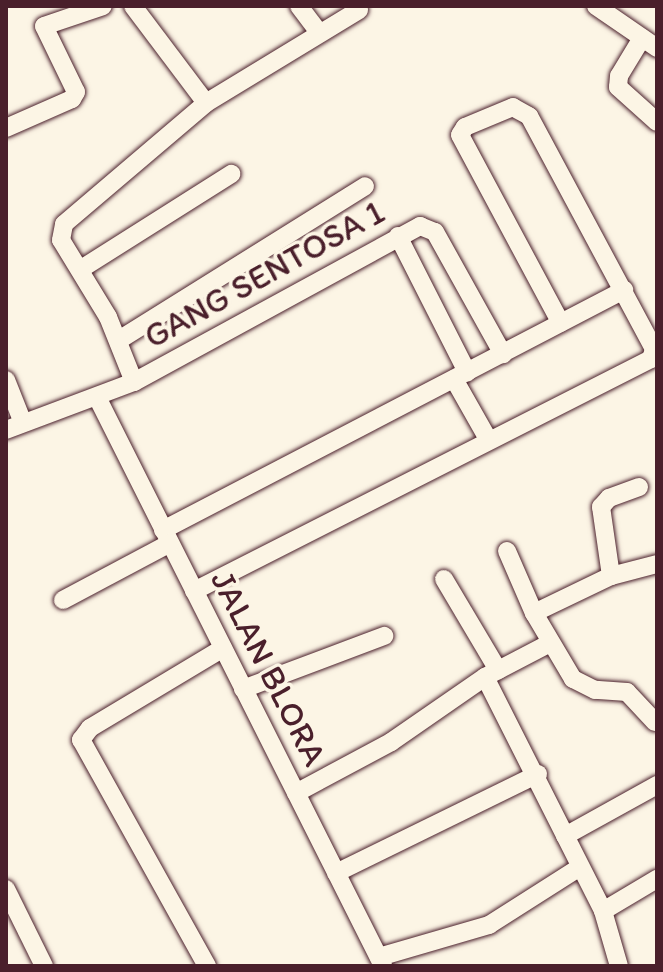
<!DOCTYPE html>
<html>
<head>
<meta charset="utf-8">
<style>
  body { margin:0 }
  #map { position:relative; width:663px; height:972px; overflow:hidden; background:#fcf5e5; font-family:Itim,sans-serif }
  div>[style] { position:absolute }
  .roads { filter:drop-shadow(0 0 2px #4a1f2b) drop-shadow(0 0 2px #4a1f2b) }
  .minor>* { height:18px; margin:-9px; padding:0 9px; transform-origin:9px; border-radius:9px; background:#fcf5e5 }
  span { translate:-50% -50%; white-space:nowrap; text-align:center; line-height:1.15; -webkit-text-stroke:7px #fcf5e5; paint-order:stroke }
  .street-label { font-size:34px; color:#4a1f2b }
  .frame { position:absolute; inset:0; border:8px solid #4a1f2b; pointer-events:none }
</style>
</head>
<body>
<div id="map">
  <div class="roads">
    <div class="minor">
      <div style="left:133px;top:6px;width:121px;rotate:53deg"></div>
      <div style="left:299px;top:6px;width:31px;rotate:53deg"></div>
      <div style="left:596px;top:6px;width:74px;rotate:34.5deg"></div>
      <div style="left:642px;top:38px;width:44px;rotate:121.2deg"></div>
      <div style="left:619px;top:76px;width:11px;rotate:95deg"></div>
      <div style="left:618px;top:87px;width:52px;rotate:41.9deg"></div>
      <div style="left:6px;top:128px;width:72px;rotate:-23.7deg"></div>
      <div style="left:72px;top:99px;width:8px;rotate:-60deg"></div>
      <div style="left:76px;top:92px;width:73px;rotate:-115.9deg"></div>
      <div style="left:44px;top:26px;width:62px;rotate:-18.7deg"></div>
      <div style="left:398px;top:236px;width:153px;rotate:63.1deg"></div>
      <div style="left:81px;top:269px;width:178px;rotate:-32.3deg"></div>
      <div style="left:119px;top:340px;width:290px;rotate:-32deg"></div>
      <div style="left:454px;top:379px;width:69px;rotate:60.5deg"></div>
      <div style="left:6px;top:380px;width:46px;rotate:68.4deg"></div>
      <div style="left:134px;top:382px;width:70px;rotate:-111.8deg"></div>
      <div style="left:108px;top:317px;width:90px;rotate:-121.4deg"></div>
      <div style="left:61px;top:240px;width:16px;rotate:-79deg"></div>
      <div style="left:64px;top:224px;width:187px;rotate:-40.4deg"></div>
      <div style="left:206px;top:103px;width:179px;rotate:-31.3deg"></div>
      <div style="left:98px;top:399px;width:635px;rotate:63.31deg"></div>
      <div style="left:6px;top:430px;width:137px;rotate:-20.6deg"></div>
      <div style="left:134px;top:382px;width:326px;rotate:-28.6deg"></div>
      <div style="left:420px;top:226px;width:16px;rotate:22deg"></div>
      <div style="left:435px;top:232px;width:140px;rotate:60.9deg"></div>
      <div style="left:163px;top:530px;width:520px;rotate:-27.5deg"></div>
      <div style="left:507px;top:551px;width:68px;rotate:66.5deg"></div>
      <div style="left:611px;top:576px;width:70px;rotate:-98.2deg"></div>
      <div style="left:601px;top:507px;width:12px;rotate:-48deg"></div>
      <div style="left:609px;top:498px;width:32px;rotate:-20deg"></div>
      <div style="left:444px;top:579px;width:106px;rotate:59.3deg"></div>
      <div style="left:194px;top:591px;width:513px;rotate:-26.92deg"></div>
      <div style="left:651px;top:359px;width:10px;rotate:-73deg"></div>
      <div style="left:654px;top:349px;width:264px;rotate:-118.2deg"></div>
      <div style="left:529px;top:116px;width:18px;rotate:-151deg"></div>
      <div style="left:513px;top:107px;width:52px;rotate:157.4deg"></div>
      <div style="left:465px;top:127px;width:9px;rotate:122deg"></div>
      <div style="left:460px;top:135px;width:213px;rotate:61.8deg"></div>
      <div style="left:63px;top:600px;width:121px;rotate:-28deg"></div>
      <div style="left:485px;top:677px;width:262px;rotate:63.2deg"></div>
      <div style="left:603px;top:911px;width:63px;rotate:-30.7deg"></div>
      <div style="left:243px;top:689px;width:151px;rotate:-20.6deg"></div>
      <div style="left:655px;top:722px;width:41px;rotate:-133deg"></div>
      <div style="left:627px;top:692px;width:32px;rotate:-176deg"></div>
      <div style="left:595px;top:690px;width:25px;rotate:-153deg"></div>
      <div style="left:573px;top:679px;width:77px;rotate:-120.6deg"></div>
      <div style="left:534px;top:613px;width:85px;rotate:-25.7deg"></div>
      <div style="left:611px;top:576px;width:48px;rotate:-14.6deg"></div>
      <div style="left:296px;top:793px;width:108px;rotate:-28.2deg"></div>
      <div style="left:391px;top:742px;width:114px;rotate:-34.7deg"></div>
      <div style="left:485px;top:677px;width:73px;rotate:-27.6deg"></div>
      <div style="left:565px;top:836px;width:105px;rotate:-29deg"></div>
      <div style="left:336px;top:873px;width:225px;rotate:-26.1deg"></div>
      <div style="left:6px;top:889px;width:86px;rotate:63.7deg"></div>
      <div style="left:603px;top:911px;width:57px;rotate:73.8deg"></div>
      <div style="left:379px;top:957px;width:115px;rotate:-16.2deg"></div>
      <div style="left:489px;top:925px;width:108px;rotate:-32.5deg"></div>
      <div style="left:207px;top:966px;width:259px;rotate:-119.1deg"></div>
      <div style="left:81px;top:740px;width:15px;rotate:-53deg"></div>
      <div style="left:90px;top:728px;width:155px;rotate:-31deg"></div>
    </div>
  </div>
  <div class="street-label">
    <span style="left:264px;top:274px;rotate:-29deg">GANG SENTOSA 1</span>
    <span style="left:269px;top:668px;rotate:63deg">JALAN BLORA</span>
  </div>
  <div class="frame"></div>
</div>
</body>
</html>
